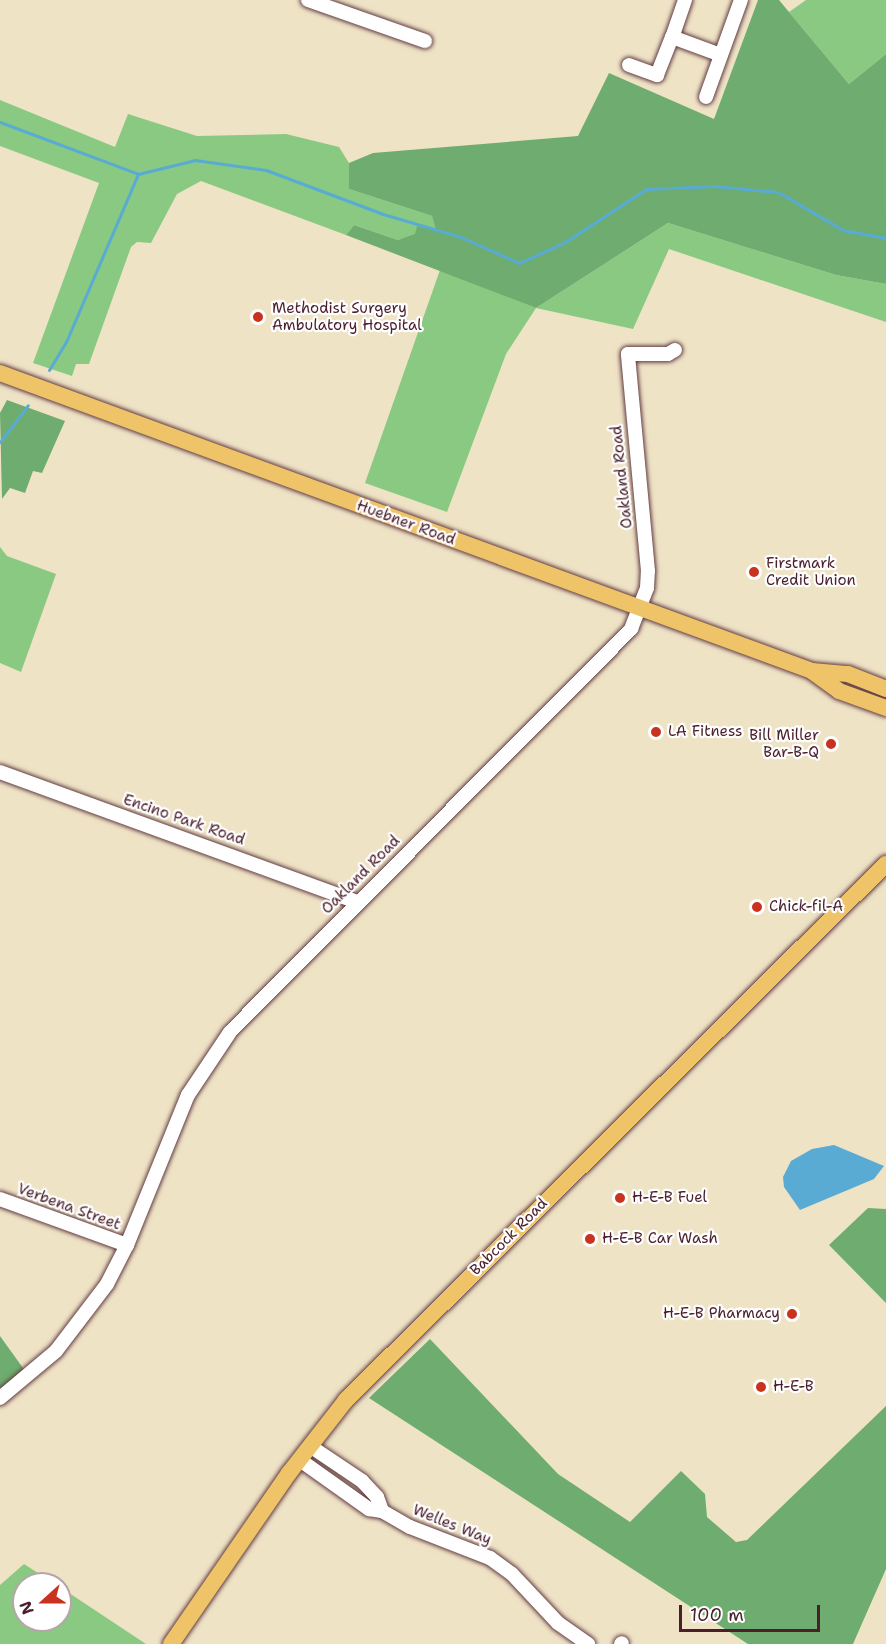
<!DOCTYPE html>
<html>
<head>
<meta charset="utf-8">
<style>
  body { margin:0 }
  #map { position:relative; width:886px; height:1644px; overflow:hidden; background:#efe3c6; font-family:"Shantell Sans",sans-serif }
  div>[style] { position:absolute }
  .green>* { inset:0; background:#89c981 }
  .forest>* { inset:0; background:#6ead6f }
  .water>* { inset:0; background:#59abd4 }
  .stream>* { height:3px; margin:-1.5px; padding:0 1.5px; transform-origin:1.5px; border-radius:1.5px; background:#59abd4 }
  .roads { filter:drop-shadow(0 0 2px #633c42) drop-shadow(0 0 2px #633c42) }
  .minor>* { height:14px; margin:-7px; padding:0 7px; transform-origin:7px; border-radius:7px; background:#fff }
  .major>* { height:16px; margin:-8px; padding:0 8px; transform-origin:8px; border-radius:8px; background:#efc469 }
  .dots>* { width:16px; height:16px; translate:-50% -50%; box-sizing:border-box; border:3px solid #fff; border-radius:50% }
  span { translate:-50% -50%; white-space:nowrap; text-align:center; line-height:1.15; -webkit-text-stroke:4.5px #fff; paint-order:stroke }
  .poi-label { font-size:15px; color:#4a1f2b }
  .left { translate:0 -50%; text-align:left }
  .right { translate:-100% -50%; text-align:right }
  .street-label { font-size:15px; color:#4a1f2b }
  .north { position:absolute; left:12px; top:1572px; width:60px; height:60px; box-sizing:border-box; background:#fff; border:2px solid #b7a5aa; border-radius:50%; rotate:249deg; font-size:16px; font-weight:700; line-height:24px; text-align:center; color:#4a1f2b }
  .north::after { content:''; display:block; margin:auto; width:21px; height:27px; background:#c8321e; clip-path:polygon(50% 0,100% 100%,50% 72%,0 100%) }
  .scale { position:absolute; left:679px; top:1605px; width:141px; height:27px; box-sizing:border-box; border:3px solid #4a1f2b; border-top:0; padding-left:8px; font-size:18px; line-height:21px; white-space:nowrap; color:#4a1f2b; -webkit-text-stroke:4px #fff; paint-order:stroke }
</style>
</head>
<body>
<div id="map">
  <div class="green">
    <div style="clip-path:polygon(806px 0,886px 0,886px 54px,849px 84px,789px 12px)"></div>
    <div style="clip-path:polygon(0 100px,115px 147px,128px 114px,197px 136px,286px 134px,339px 147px,349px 163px,349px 189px,432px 216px,437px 231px,398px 240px,354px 225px,346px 235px,201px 181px,177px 194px,151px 243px,137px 242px,131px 247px,89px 364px,76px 364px,72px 376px,33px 363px,99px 183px,0 146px)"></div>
    <div style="clip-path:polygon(668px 223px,836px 275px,886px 284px,886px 322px,669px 249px,633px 329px,536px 308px,506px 354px,447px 512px,365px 483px,440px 270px,536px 308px)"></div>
    <div style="clip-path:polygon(0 547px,7px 556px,56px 574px,21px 672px,0 663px)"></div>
    <div style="clip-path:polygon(24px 1564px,55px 1584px,24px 1584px,24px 1620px,60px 1620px,60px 1587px,146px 1644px,0 1644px,0 1585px)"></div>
  </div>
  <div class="forest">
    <div style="clip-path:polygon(758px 0,779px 0,849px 84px,886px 54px,886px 284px,836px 275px,668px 223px,536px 308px,346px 235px,354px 225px,398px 240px,415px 234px,417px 226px,436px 230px,432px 216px,349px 189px,349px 163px,373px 153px,578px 136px,609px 73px,714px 119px)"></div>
    <div style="clip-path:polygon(7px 400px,65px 421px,42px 473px,33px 471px,25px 493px,10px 488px,2px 499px,0 413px)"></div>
    <div style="clip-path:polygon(868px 1208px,886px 1209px,886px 1303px,829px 1245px)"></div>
    <div style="clip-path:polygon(0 1336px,28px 1375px,0 1394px)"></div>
    <div style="clip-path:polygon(430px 1339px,558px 1474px,630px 1522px,681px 1471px,705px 1494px,707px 1517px,736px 1542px,747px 1540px,886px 1406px,886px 1569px,853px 1644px,748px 1644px,369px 1398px)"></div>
  </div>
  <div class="water">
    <div style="clip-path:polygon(834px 1145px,884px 1166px,874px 1179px,800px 1210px,784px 1187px,783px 1177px,791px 1161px,812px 1149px)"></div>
  </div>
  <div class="stream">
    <div style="left:0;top:122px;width:147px;rotate:20.6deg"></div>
    <div style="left:886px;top:123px;width:88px;rotate:90deg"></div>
    <div style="left:49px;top:370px;width:33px;rotate:-59deg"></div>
    <div style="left:66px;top:342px;width:183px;rotate:-66.8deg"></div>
    <div style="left:138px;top:174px;width:59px;rotate:-13.8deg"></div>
    <div style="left:195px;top:160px;width:72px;rotate:8deg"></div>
    <div style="left:266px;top:170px;width:125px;rotate:20.6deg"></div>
    <div style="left:383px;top:214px;width:81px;rotate:16.4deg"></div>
    <div style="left:461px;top:237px;width:64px;rotate:24.1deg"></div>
    <div style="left:519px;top:263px;width:51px;rotate:-24.5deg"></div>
    <div style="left:565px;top:242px;width:97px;rotate:-33.2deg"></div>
    <div style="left:646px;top:189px;width:68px;rotate:-2.5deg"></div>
    <div style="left:714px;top:186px;width:64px;rotate:5.4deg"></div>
    <div style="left:778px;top:192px;width:75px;rotate:30.3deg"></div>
    <div style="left:843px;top:230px;width:44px;rotate:10.5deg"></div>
    <div style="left:0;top:442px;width:46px;rotate:-52.9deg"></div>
  </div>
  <div class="roads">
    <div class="minor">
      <div style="left:308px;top:0;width:124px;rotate:19.3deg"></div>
      <div style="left:685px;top:0;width:39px;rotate:109deg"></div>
      <div style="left:672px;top:37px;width:52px;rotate:20.2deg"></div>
      <div style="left:629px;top:65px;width:30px;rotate:20deg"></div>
      <div style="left:657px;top:75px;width:41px;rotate:-68.5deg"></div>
      <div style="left:706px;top:97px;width:103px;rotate:-70.2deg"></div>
      <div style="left:0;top:772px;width:380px;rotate:20deg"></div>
      <div style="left:0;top:1199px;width:135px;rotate:19.9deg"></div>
      <div style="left:0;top:1398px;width:73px;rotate:-40deg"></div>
      <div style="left:56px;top:1351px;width:84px;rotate:-52.7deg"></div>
      <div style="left:107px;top:1284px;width:44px;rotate:-62.9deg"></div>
      <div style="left:127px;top:1245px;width:162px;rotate:-67.9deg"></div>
      <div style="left:188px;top:1095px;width:76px;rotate:-56.3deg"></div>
      <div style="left:230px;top:1032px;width:569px;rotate:-45.14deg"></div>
      <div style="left:631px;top:629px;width:44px;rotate:-68.7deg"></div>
      <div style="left:647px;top:588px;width:17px;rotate:-87deg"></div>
      <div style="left:648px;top:571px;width:218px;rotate:-95.3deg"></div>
      <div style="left:628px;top:354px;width:40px"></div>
      <div style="left:668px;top:354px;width:8px;rotate:-30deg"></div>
      <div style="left:310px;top:1446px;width:63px;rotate:33.9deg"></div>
      <div style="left:362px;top:1481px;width:22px;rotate:47deg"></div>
      <div style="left:377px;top:1497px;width:15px;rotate:70deg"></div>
      <div style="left:300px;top:1460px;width:85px;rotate:35.4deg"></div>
      <div style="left:369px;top:1509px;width:13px;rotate:9deg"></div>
      <div style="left:382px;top:1511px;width:32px;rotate:30deg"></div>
      <div style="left:410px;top:1527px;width:86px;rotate:21.2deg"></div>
      <div style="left:490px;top:1558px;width:27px;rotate:36deg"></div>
      <div style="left:512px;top:1574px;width:67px;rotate:46.8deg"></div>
      <div style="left:558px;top:1623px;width:37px;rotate:35deg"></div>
      <div style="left:621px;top:1644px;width:1px;rotate:-45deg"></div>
    </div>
    <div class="major">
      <div style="left:0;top:373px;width:865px;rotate:20.15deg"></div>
      <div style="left:812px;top:671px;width:36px;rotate:5deg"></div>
      <div style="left:848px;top:674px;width:41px;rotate:21.5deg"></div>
      <div style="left:813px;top:672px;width:32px;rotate:36deg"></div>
      <div style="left:839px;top:691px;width:50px;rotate:19.9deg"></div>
      <div style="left:171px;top:1644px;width:208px;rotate:-55.4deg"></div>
      <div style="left:289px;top:1473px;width:93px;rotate:-52deg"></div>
      <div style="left:346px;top:1400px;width:761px;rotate:-44.79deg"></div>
    </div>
  </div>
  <div class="dots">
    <div style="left:258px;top:317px;background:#c8321e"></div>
    <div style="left:754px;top:572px;background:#c8321e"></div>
    <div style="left:656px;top:732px;background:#c8321e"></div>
    <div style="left:831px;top:744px;background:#c8321e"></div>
    <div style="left:757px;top:907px;background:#c8321e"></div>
    <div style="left:620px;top:1198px;background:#c8321e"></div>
    <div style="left:590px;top:1239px;background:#c8321e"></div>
    <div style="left:792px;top:1314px;background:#c8321e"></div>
    <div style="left:761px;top:1387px;background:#c8321e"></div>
  </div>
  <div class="poi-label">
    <span class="left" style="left:272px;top:317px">Methodist Surgery<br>Ambulatory Hospital</span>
    <span class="left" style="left:766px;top:572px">Firstmark<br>Credit Union</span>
    <span class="left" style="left:668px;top:732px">LA Fitness</span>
    <span class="right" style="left:819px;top:744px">Bill Miller<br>Bar-B-Q</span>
    <span class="left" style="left:769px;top:907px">Chick-fil-A</span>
    <span class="left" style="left:632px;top:1198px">H-E-B Fuel</span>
    <span class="left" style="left:602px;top:1239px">H-E-B Car Wash</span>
    <span class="right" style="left:780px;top:1314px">H-E-B Pharmacy</span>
    <span class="left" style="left:773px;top:1387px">H-E-B</span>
  </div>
  <div class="street-label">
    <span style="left:622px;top:477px;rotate:-96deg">Oakland Road</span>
    <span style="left:406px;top:523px;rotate:20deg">Huebner Road</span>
    <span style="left:184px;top:820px;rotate:19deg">Encino Park Road</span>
    <span style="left:361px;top:875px;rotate:-45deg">Oakland Road</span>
    <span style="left:69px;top:1207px;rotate:20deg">Verbena Street</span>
    <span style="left:509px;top:1237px;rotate:-45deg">Babcock Road</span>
    <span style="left:452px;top:1525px;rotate:22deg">Welles Way</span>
  </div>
  <div class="north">N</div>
  <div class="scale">100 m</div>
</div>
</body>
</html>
